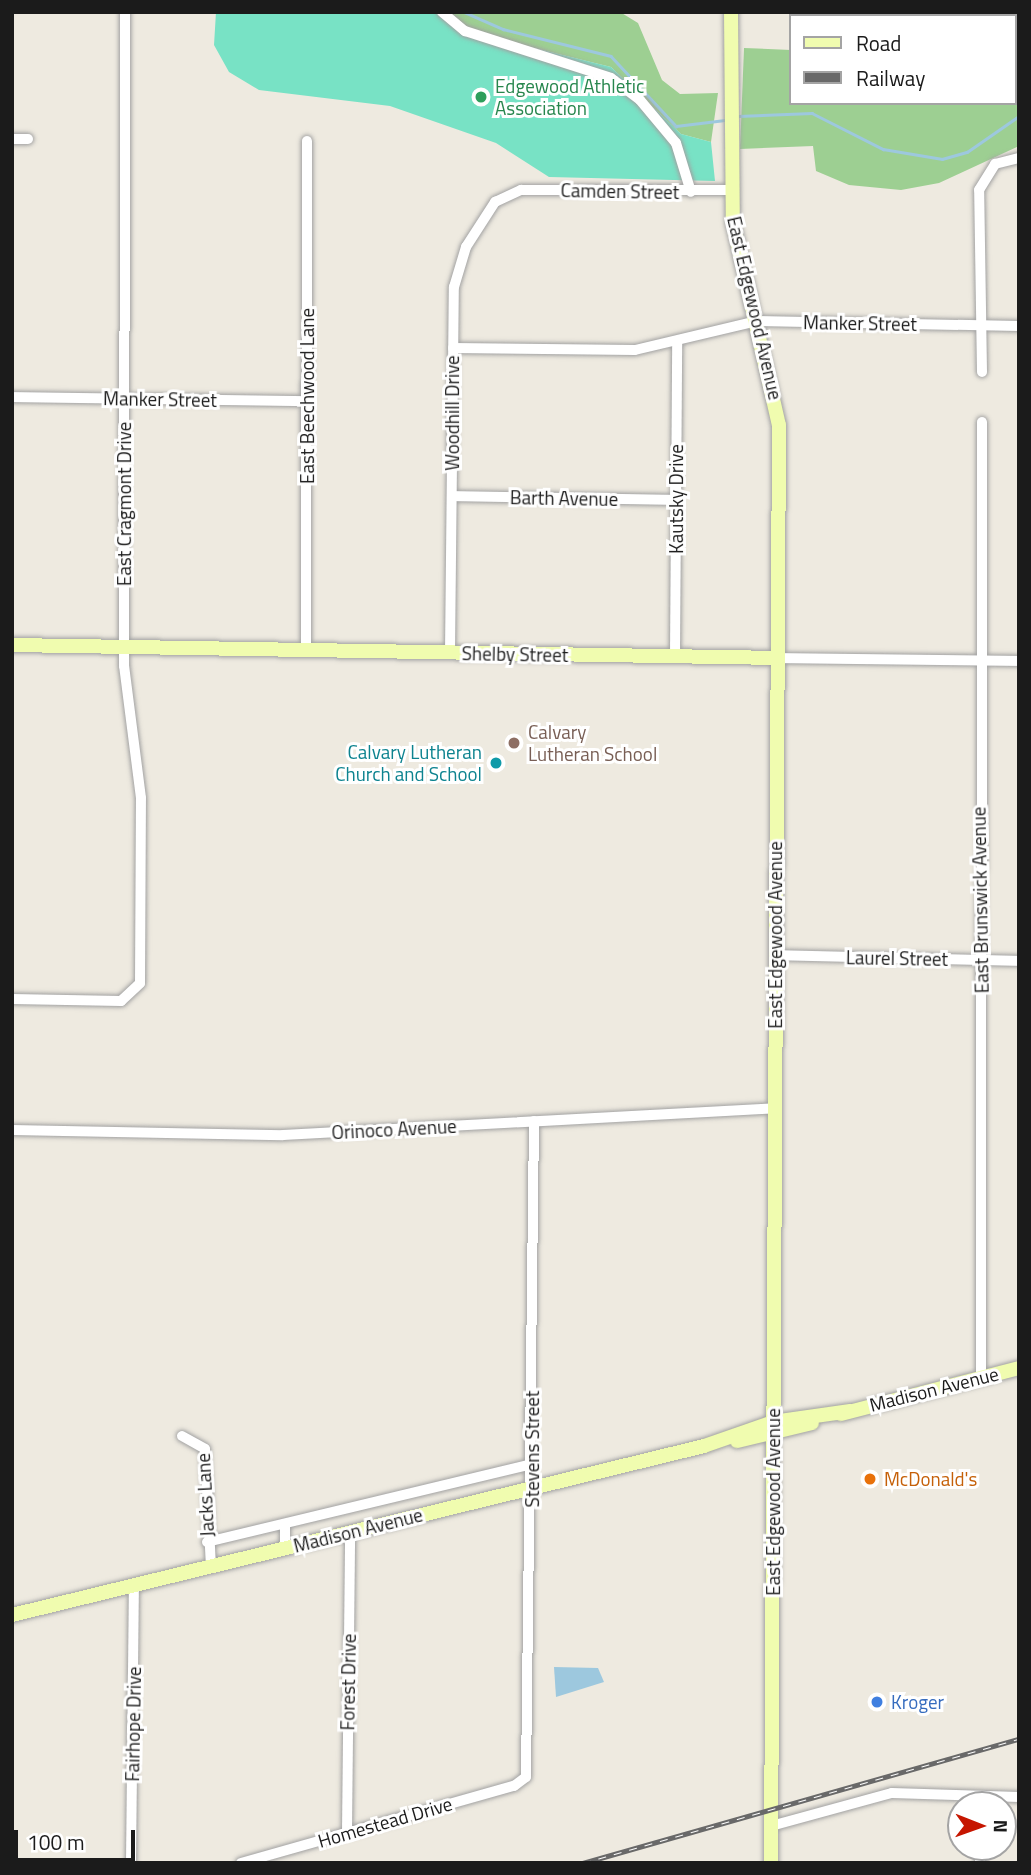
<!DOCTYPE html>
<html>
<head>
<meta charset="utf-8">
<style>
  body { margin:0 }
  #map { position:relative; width:1031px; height:1875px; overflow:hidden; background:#eeeae0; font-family:"Titillium Web",sans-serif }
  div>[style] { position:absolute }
  .forest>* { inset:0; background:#9dcf92 }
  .pitch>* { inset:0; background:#78e2c5 }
  .water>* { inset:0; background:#9dc8de }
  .stream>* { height:2.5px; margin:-1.25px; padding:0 1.25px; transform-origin:1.25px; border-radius:1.25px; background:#9dc8de }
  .roads { filter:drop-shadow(0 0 2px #a2a2a2) drop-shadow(0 0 2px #a2a2a2) }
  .street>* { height:10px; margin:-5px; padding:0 5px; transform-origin:5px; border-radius:5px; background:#fff }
  .secondary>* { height:14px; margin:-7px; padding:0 7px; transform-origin:7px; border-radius:7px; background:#f0fcaf }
  .rail>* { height:5px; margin-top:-2.5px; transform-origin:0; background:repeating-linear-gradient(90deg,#fff 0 8px,#696969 0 16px); box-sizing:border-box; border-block:2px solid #696969 }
  .dots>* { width:19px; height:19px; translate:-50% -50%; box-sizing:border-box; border:4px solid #fff; border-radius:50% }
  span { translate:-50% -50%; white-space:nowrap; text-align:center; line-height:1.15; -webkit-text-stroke:6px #fff; paint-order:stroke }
  .leisure-label { font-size:19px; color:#27864d }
  .left { translate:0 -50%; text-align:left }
  .street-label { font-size:19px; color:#1b1b1b }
  .education-label { font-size:19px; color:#785e54 }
  .culture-label { font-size:19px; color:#0d838f }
  .right { translate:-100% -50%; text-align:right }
  .food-label { font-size:19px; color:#c56008 }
  .shop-label { font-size:19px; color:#366cbe }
  .frame { position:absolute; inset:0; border:14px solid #1b1b1b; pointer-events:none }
  .legend { position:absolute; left:789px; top:14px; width:228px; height:91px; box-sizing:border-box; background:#fff; border:2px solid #a4a4a4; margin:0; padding:9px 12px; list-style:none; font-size:21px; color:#1b1b1b }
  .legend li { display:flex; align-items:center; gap:14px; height:35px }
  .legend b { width:35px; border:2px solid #a4a4a4 }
  .north { position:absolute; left:947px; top:1791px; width:70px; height:70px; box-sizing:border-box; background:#fff; border:2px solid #a4a4a4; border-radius:50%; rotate:91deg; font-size:19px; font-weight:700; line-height:28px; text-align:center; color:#1b1b1b }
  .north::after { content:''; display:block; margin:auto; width:24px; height:32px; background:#c61600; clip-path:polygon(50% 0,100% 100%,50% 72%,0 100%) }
  .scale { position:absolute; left:14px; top:1830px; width:121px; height:32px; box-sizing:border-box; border:4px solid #1b1b1b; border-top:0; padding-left:9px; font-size:21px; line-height:24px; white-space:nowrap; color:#1b1b1b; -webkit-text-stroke:5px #fff; paint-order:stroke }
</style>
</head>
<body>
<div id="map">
  <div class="forest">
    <div style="clip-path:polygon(442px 12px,620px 12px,638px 23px,662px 80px,680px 94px,718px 93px,711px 142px,681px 134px,611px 67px,465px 31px)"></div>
    <div style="clip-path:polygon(880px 12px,1019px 12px,1019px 146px,939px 183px,901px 190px,849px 185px,816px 171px,813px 146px,740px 149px,744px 48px,791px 50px,791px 103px,1015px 103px,1015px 16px)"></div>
  </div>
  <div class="pitch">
    <div style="clip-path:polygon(216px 12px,445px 12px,465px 31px,611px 67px,681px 134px,711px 142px,715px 181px,549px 177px,496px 143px,390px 106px,259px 90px,229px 72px,214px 45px)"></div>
  </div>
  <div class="water">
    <div style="clip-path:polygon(554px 1667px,598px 1668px,604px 1682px,556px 1697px)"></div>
  </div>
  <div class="stream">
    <div style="left:464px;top:12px;width:43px;rotate:23.6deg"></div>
    <div style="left:503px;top:29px;width:111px;rotate:14deg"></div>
    <div style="left:611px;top:56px;width:96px;rotate:47.1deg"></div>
    <div style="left:676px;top:126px;width:49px;rotate:-7deg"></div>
    <div style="left:738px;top:116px;width:74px;rotate:-2.3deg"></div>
    <div style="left:812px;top:113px;width:80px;rotate:26.9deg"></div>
    <div style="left:883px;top:149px;width:60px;rotate:9.6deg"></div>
    <div style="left:942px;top:159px;width:26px;rotate:-16deg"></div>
    <div style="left:967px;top:152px;width:63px;rotate:-34.7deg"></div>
  </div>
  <div class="roads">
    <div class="street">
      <div style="left:442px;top:12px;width:30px;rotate:40deg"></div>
      <div style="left:465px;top:31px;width:153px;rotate:17.8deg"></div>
      <div style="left:611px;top:78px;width:36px;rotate:37deg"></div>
      <div style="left:640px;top:100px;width:56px;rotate:50.1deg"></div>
      <div style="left:676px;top:143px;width:51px;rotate:73deg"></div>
      <div style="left:12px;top:139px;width:16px"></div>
      <div style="left:453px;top:348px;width:182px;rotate:0.6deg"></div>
      <div style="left:635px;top:350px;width:125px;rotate:-13.4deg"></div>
      <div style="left:757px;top:321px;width:262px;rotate:1.1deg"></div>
      <div style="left:982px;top:372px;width:182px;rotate:-90.9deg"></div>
      <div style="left:979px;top:190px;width:31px;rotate:-58deg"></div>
      <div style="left:995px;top:164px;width:25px;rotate:-14deg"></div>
      <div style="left:12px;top:397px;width:295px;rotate:0.8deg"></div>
      <div style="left:452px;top:496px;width:224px;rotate:1deg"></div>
      <div style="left:306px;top:651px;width:510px;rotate:-89.89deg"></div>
      <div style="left:450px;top:653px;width:366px;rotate:-89.4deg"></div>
      <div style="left:454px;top:287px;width:42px;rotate:-73.3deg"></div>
      <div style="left:466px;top:247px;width:54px;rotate:-57.2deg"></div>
      <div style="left:495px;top:202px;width:29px;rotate:-25deg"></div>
      <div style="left:521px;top:190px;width:209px"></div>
      <div style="left:675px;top:656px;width:313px;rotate:-89.6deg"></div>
      <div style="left:777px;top:658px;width:242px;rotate:0.7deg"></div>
      <div style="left:775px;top:955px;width:244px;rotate:1.4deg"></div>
      <div style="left:12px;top:999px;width:109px;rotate:1.1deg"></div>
      <div style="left:121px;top:1001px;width:26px;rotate:-43deg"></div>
      <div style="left:140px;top:983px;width:185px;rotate:-89.7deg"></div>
      <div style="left:141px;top:798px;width:133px;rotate:-97.3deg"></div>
      <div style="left:124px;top:666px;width:654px;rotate:-89.91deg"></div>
      <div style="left:12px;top:1130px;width:271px;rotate:1.1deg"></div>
      <div style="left:283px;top:1135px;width:493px;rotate:-3.1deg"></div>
      <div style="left:981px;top:1377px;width:955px;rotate:-89.94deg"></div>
      <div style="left:182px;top:1436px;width:26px;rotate:29deg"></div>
      <div style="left:205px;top:1449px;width:118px;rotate:87.1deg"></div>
      <div style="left:207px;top:1542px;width:334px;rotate:-13.5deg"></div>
      <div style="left:285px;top:1548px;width:24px;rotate:-90deg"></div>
      <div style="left:771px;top:1826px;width:125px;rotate:-15.3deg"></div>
      <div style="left:892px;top:1793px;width:127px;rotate:1.8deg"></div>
      <div style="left:347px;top:1832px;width:300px;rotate:-89.4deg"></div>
      <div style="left:131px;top:1863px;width:278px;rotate:-89.4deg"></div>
      <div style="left:241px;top:1863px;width:284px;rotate:-15.8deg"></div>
      <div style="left:514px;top:1786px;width:15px;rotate:-37deg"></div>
      <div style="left:526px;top:1777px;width:656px;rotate:-89.3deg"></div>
      <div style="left:980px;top:1863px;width:16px;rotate:-90deg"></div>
    </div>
    <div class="secondary">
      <div style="left:731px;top:12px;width:211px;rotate:89.5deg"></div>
      <div style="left:733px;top:223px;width:207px;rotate:77.2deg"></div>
      <div style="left:779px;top:425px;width:1438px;rotate:90.32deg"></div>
      <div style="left:12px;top:645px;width:765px;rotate:0.97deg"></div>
      <div style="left:841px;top:1414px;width:184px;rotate:-14.5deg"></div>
      <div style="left:737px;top:1441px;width:77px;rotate:-13.5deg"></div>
      <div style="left:12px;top:1615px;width:712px;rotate:-13.72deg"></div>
      <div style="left:704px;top:1446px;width:73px;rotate:-19.2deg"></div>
      <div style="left:773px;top:1422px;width:78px;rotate:-8.1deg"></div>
    </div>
  </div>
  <div class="rail">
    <div style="left:583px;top:1863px;width:453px;rotate:-15.9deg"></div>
  </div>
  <div class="dots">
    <div style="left:481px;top:97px;background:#2e9e5b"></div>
    <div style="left:514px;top:743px;background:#8d6e63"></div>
    <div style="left:496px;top:763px;background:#0f9aa8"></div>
    <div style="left:870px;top:1479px;background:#e8710a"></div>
    <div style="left:877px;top:1702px;background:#3f7fe0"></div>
  </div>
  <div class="leisure-label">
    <span class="left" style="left:495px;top:97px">Edgewood Athletic<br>Association</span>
  </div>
  <div class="street-label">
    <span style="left:620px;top:191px;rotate:1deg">Camden Street</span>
    <span style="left:755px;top:308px;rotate:77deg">East Edgewood Avenue</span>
    <span style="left:860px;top:323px;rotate:1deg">Manker Street</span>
    <span style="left:307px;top:396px;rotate:-90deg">East Beechwood Lane</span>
    <span style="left:160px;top:399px;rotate:1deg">Manker Street</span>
    <span style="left:452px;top:413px;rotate:-90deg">Woodhill Drive</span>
    <span style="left:564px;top:498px;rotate:1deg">Barth Avenue</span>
    <span style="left:676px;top:499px;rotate:-90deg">Kautsky Drive</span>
    <span style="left:124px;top:504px;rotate:-90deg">East Cragmont Drive</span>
    <span style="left:515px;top:654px;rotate:1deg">Shelby Street</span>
    <span style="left:980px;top:900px;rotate:-91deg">East Brunswick Avenue</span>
    <span style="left:775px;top:935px;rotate:-90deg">East Edgewood Avenue</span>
    <span style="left:897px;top:958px;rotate:1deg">Laurel Street</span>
    <span style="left:394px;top:1129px;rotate:-3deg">Orinoco Avenue</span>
    <span style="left:934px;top:1389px;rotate:-14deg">Madison Avenue</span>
    <span style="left:532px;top:1449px;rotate:-90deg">Stevens Street</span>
    <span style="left:205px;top:1495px;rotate:-93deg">Jacks Lane</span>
    <span style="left:773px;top:1502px;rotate:-90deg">East Edgewood Avenue</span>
    <span style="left:358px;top:1530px;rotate:-14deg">Madison Avenue</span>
    <span style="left:348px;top:1682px;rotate:-89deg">Forest Drive</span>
    <span style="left:133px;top:1724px;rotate:-89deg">Fairhope Drive</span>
    <span style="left:385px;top:1822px;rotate:-16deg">Homestead Drive</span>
  </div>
  <div class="education-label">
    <span class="left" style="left:528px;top:743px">Calvary<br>Lutheran School</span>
  </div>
  <div class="culture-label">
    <span class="right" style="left:482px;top:763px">Calvary Lutheran<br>Church and School</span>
  </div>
  <div class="food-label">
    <span class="left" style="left:884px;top:1479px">McDonald's</span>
  </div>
  <div class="shop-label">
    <span class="left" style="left:891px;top:1702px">Kroger</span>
  </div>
  <div class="frame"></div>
  <ul class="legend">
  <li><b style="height:9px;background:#f0fcaf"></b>Road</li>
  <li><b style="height:9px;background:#696969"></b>Railway</li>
  </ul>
  <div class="north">N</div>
  <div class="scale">100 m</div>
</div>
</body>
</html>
